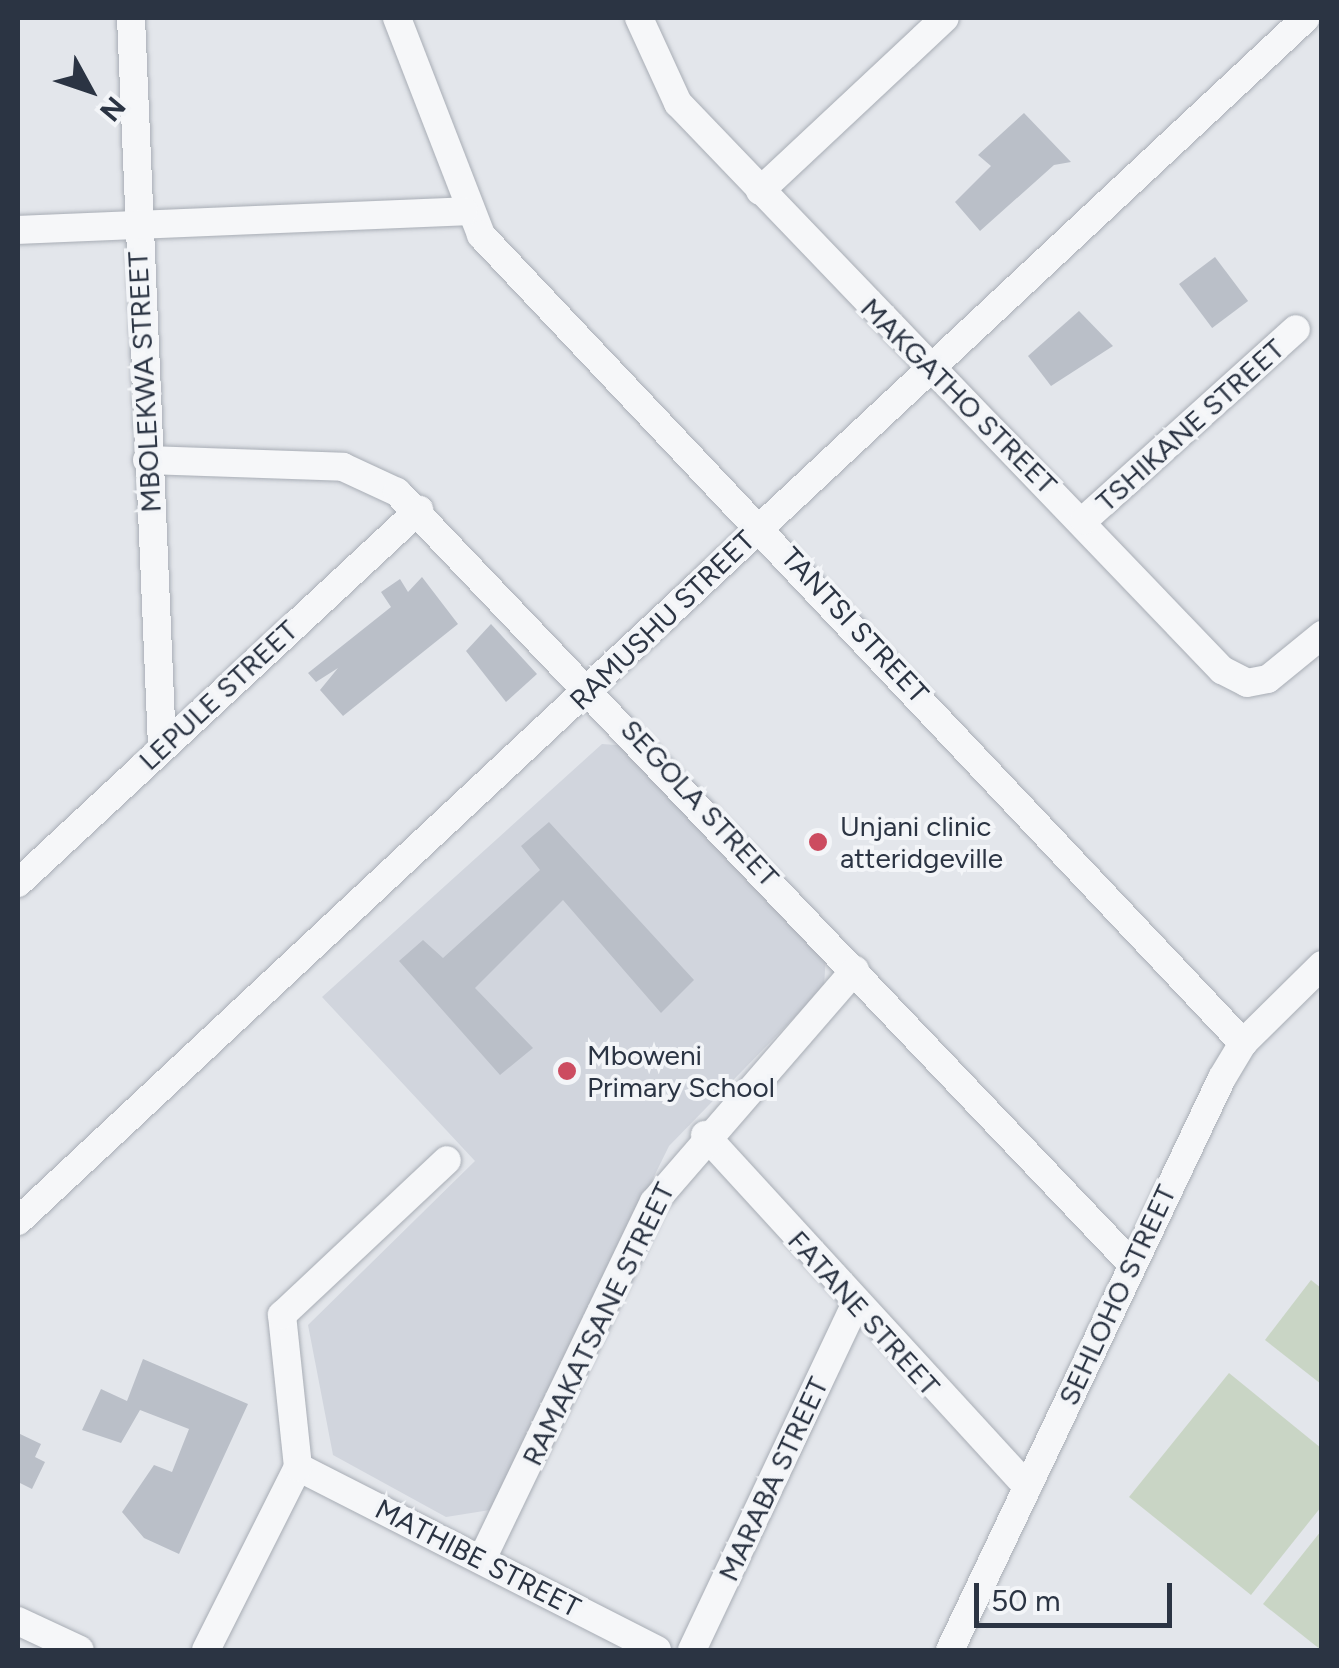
<!DOCTYPE html>
<html>
<head>
<meta charset="utf-8">
<style>
  body { margin:0 }
  #map { position:relative; width:1339px; height:1668px; overflow:hidden; background:#e3e6eb; font-family:Figtree,sans-serif }
  div>[style] { position:absolute }
  .built>* { inset:0; background:#d1d5dd }
  .green>* { inset:0; background:#c9d5c5 }
  .building>* { inset:0; background:#babfc8; transform-origin:0 0 }
  .roads { filter:drop-shadow(0 0 2px #a8adb5) drop-shadow(0 0 2px #a8adb5) }
  .minor>* { height:28px; margin:-14px; padding:0 14px; transform-origin:14px; border-radius:14px; background:#f6f7f9 }
  .dots>* { width:28px; height:28px; translate:-50% -50%; box-sizing:border-box; border:5px solid #f3f5f8; border-radius:50% }
  span { translate:-50% -50%; white-space:nowrap; text-align:center; line-height:1.15; -webkit-text-stroke:8px #f3f5f8; paint-order:stroke }
  .street-label { font-size:28px; color:#2b3443 }
  .poi-label { font-size:28px; color:#2b3443 }
  .left { translate:0 -50%; text-align:left }
  .frame { position:absolute; inset:0; border:20px solid #2b3443; pointer-events:none }
  .north { position:absolute; left:40px; top:40px; width:100px; height:100px; -webkit-text-stroke:8px #f3f5f8; paint-order:stroke; rotate:130deg; font-size:28px; font-weight:700; line-height:40px; text-align:center; color:#2b3443 }
  .north::after { content:''; display:block; margin:auto; width:35px; height:45px; background:#2b3443; clip-path:polygon(50% 0,100% 100%,50% 72%,0 100%) }
  .scale { position:absolute; left:974px; top:1583px; width:198px; height:45px; box-sizing:border-box; border:5px solid #2b3443; border-top:0; padding-left:12px; font-size:30px; line-height:35px; white-space:nowrap; color:#2b3443; -webkit-text-stroke:8px #f3f5f8; paint-order:stroke }
</style>
</head>
<body>
<div id="map">
  <div class="built">
    <div style="clip-path:polygon(602px 744px,630px 746px,826px 953px,824px 987px,669px 1146px,490px 1510px,446px 1517px,333px 1455px,308px 1325px,475px 1161px,322px 997px)"></div>
  </div>
  <div class="green">
    <div style="clip-path:polygon(1311px 1280px,1321px 1288px,1321px 1384px,1265px 1340px)"></div>
    <div style="clip-path:polygon(1229px 1373px,1321px 1448px,1321px 1507px,1251px 1595px,1129px 1497px)"></div>
    <div style="clip-path:polygon(1321px 1531px,1322px 1650px,1321px 1650px,1263px 1604px)"></div>
  </div>
  <div class="building">
    <div style="clip-path:polygon(1024px 113px,1071px 162px,1054px 165px,980px 231px,955px 202px,991px 166px,978px 155px)"></div>
    <div style="left:1215px;top:257px;width:55px;height:45px;rotate:53deg"></div>
    <div style="clip-path:polygon(1079px 311px,1113px 346px,1051px 386px,1028px 356px)"></div>
    <div style="clip-path:polygon(422px 577px,458px 624px,343px 716px,320px 690px,338px 668px,316px 682px,308px 673px,391px 607px,381px 592px,400px 579px,408px 592px)"></div>
    <div style="clip-path:polygon(491px 624px,537px 674px,506px 702px,466px 651px)"></div>
    <div style="clip-path:polygon(549px 822px,694px 980px,661px 1013px,563px 900px,475px 988px,533px 1048px,500px 1075px,399px 961px,423px 940px,443px 958px,540px 870px,521px 846px)"></div>
    <div style="clip-path:polygon(143px 1359px,248px 1404px,179px 1554px,144px 1538px,122px 1512px,154px 1465px,172px 1472px,189px 1429px,140px 1410px,121px 1443px,82px 1430px,101px 1389px,127px 1401px)"></div>
    <div style="clip-path:polygon(18px 1433px,41px 1444px,35px 1457px,45px 1462px,32px 1489px,18px 1482px)"></div>
  </div>
  <div class="roads">
    <div class="minor">
      <div style="left:131px;top:18px;width:729px;rotate:87.56deg"></div>
      <div style="left:397px;top:18px;width:233px;rotate:68.8deg"></div>
      <div style="left:481px;top:235px;width:1111px;rotate:46.68deg"></div>
      <div style="left:639px;top:18px;width:94px;rotate:65.4deg"></div>
      <div style="left:678px;top:103px;width:786px;rotate:46.19deg"></div>
      <div style="left:1222px;top:670px;width:28px;rotate:27deg"></div>
      <div style="left:1247px;top:683px;width:21px;rotate:-11deg"></div>
      <div style="left:1268px;top:679px;width:70px;rotate:-39.2deg"></div>
      <div style="left:760px;top:191px;width:253px;rotate:-43.1deg"></div>
      <div style="left:18px;top:230px;width:446px;rotate:-2.4deg"></div>
      <div style="left:147px;top:460px;width:196px;rotate:2deg"></div>
      <div style="left:343px;top:467px;width:60px;rotate:24.8deg"></div>
      <div style="left:397px;top:492px;width:1065px;rotate:46.41deg"></div>
      <div style="left:1084px;top:520px;width:285px;rotate:-42deg"></div>
      <div style="left:18px;top:883px;width:548px;rotate:-42.93deg"></div>
      <div style="left:705px;top:1135px;width:477px;rotate:47.5deg"></div>
      <div style="left:18px;top:1221px;width:1762px;rotate:-43.05deg"></div>
      <div style="left:298px;top:1467px;width:403px;rotate:27deg"></div>
      <div style="left:482px;top:1559px;width:396px;rotate:-64.3deg"></div>
      <div style="left:654px;top:1202px;width:307px;rotate:-49.1deg"></div>
      <div style="left:18px;top:1621px;width:68px;rotate:25.1deg"></div>
      <div style="left:206px;top:1650px;width:205px;rotate:-63.3deg"></div>
      <div style="left:298px;top:1467px;width:153px;rotate:-96deg"></div>
      <div style="left:282px;top:1315px;width:226px;rotate:-43.2deg"></div>
      <div style="left:692px;top:1650px;width:378px;rotate:-64.7deg"></div>
      <div style="left:950px;top:1650px;width:633px;rotate:-64.57deg"></div>
      <div style="left:1222px;top:1078px;width:41px;rotate:-59deg"></div>
      <div style="left:1243px;top:1043px;width:111px;rotate:-44.6deg"></div>
    </div>
  </div>
  <div class="dots">
    <div style="left:818px;top:842px;background:#cc4c60"></div>
    <div style="left:567px;top:1071px;background:#cc4c60"></div>
  </div>
  <div class="street-label">
    <span style="left:144px;top:382px;rotate:-93deg">MBOLEKWA STREET</span>
    <span style="left:959px;top:396px;rotate:45deg">MAKGATHO STREET</span>
    <span style="left:1190px;top:425px;rotate:-42deg">TSHIKANE STREET</span>
    <span style="left:662px;top:620px;rotate:-44deg">RAMUSHU STREET</span>
    <span style="left:855px;top:625px;rotate:47deg">TANTSI STREET</span>
    <span style="left:218px;top:695px;rotate:-43deg">LEPULE STREET</span>
    <span style="left:700px;top:803px;rotate:47deg">SEGOLA STREET</span>
    <span style="left:1117px;top:1295px;rotate:-65deg">SEHLOHO STREET</span>
    <span style="left:864px;top:1313px;rotate:48deg">FATANE STREET</span>
    <span style="left:598px;top:1324px;rotate:-64deg">RAMAKATSANE STREET</span>
    <span style="left:773px;top:1479px;rotate:-65deg">MARABA STREET</span>
    <span style="left:478px;top:1558px;rotate:27deg">MATHIBE STREET</span>
  </div>
  <div class="poi-label">
    <span class="left" style="left:840px;top:842px">Unjani clinic<br>atteridgeville</span>
    <span class="left" style="left:587px;top:1071px">Mboweni<br>Primary School</span>
  </div>
  <div class="frame"></div>
  <div class="north">N</div>
  <div class="scale">50 m</div>
</div>
</body>
</html>
